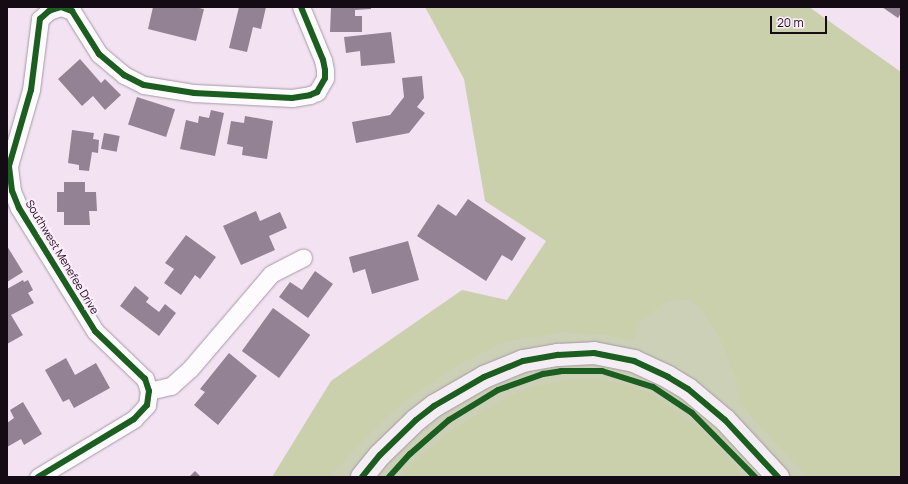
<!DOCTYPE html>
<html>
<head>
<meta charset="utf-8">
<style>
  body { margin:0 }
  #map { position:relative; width:908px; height:484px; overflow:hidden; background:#f2e2f2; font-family:Manrope,sans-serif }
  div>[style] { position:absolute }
  .green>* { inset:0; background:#ccd0b7 }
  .forest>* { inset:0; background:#cad0ac }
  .building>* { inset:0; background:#938293; transform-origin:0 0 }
  .roads { filter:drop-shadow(0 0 1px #a699a6) drop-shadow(0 0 1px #a699a6) }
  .street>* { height:17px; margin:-8.5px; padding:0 8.5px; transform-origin:8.5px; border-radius:8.5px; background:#fdfbfd }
  .secondary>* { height:22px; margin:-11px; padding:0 11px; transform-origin:11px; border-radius:11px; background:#f4eef4 }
  .cycleway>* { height:6px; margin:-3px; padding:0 3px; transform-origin:3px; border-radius:3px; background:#1b5e20 }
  span { translate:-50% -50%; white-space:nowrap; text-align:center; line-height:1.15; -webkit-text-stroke:4px #ffedfe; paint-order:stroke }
  .street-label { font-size:11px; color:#140b14 }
  .frame { position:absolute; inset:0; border:8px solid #140b14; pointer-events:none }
  .scale { position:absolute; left:770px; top:16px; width:57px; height:18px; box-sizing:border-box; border:2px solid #140b14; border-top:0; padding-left:5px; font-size:12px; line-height:14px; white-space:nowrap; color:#140b14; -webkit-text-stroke:3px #ffedfe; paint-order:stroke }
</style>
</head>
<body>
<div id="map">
  <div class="green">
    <div style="clip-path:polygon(648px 216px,901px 477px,327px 477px,397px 400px)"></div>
  </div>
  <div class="forest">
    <div style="clip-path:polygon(425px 7px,809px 7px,901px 72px,901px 477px,807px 477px,740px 404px,736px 376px,720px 339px,702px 309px,689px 300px,678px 299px,665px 303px,641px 320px,633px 341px,607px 335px,561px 332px,504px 342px,457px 365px,404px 401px,355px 448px,330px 477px,272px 477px,331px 381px,462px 290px,507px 300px,546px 241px,485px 201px,464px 79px)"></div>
    <div style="clip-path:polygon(573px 379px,599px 379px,626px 385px,650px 393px,702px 430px,745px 477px,400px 477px,414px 461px,455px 428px,500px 401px,531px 387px)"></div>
  </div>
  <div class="building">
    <div style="clip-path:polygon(153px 7px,194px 7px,204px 9px,196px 41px,148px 29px)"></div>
    <div style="clip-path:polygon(239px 7px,266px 7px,261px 29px,253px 27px,247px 52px,229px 48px)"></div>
    <div style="clip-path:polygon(331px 7px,371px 7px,371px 9px,355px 10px,355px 16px,362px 16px,362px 32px,330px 32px)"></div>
    <div style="clip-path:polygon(882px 7px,901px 7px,901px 13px,898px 18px)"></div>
    <div style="clip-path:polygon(391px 32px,395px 63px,361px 66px,360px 51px,346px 53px,344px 37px)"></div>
    <div style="clip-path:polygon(80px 59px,101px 83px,105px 79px,121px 95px,105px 110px,93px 96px,82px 106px,58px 79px)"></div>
    <div style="clip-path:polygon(422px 76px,424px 98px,417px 107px,425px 113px,409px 133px,356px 143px,352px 122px,390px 115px,404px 97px,402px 78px)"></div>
    <div style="left:137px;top:97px;width:40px;height:29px;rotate:18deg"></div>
    <div style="clip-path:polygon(211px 110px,224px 113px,215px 156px,180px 149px,186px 120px,198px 123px,199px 116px,209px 118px)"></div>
    <div style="clip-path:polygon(245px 116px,273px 121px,267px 159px,242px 155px,243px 147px,227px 144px,231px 121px,244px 123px)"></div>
    <div style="clip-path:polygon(72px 130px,94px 133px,93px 139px,99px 140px,98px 153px,92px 152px,89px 171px,79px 170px,79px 165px,68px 163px)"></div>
    <div style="left:104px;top:133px;width:16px;height:16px;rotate:11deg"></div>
    <div style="clip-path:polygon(64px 182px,85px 182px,85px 192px,96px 192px,97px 211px,89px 211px,90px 225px,64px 225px,64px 212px,57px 212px,57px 192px,64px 192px)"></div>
    <div style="clip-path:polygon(468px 199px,526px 238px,512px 261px,502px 255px,486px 281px,417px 236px,438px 204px,456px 216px)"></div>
    <div style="clip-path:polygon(256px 211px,260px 221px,280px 212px,287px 228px,269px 236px,275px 250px,241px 265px,223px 226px)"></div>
    <div style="clip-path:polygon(186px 235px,216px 257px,200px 279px,195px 275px,181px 295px,164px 283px,174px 269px,165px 263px)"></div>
    <div style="clip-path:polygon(408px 241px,419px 280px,372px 294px,365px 269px,353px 273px,349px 257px)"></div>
    <div style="clip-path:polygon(7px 246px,23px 272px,7px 282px)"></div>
    <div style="clip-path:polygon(315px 271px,333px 284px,308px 318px,279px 297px,290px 282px,302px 290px)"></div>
    <div style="clip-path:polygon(23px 280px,24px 282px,28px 280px,33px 290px,28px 293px,34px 303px,11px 315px,23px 335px,7px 344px,7px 289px)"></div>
    <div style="clip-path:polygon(135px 286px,149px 298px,146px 302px,159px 312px,165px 304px,176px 313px,159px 336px,120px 306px)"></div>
    <div style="left:273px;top:308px;width:46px;height:53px;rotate:36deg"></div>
    <div style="clip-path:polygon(229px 353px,257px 376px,218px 425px,194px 405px,205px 392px,200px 389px)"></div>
    <div style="clip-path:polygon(66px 358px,75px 375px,96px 363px,110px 388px,74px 408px,69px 399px,63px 402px,45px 370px)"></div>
    <div style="clip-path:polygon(23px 402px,42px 434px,24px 445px,21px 439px,7px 447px,7px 423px,14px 418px,10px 410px)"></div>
    <div style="clip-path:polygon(195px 471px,201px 477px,189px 477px)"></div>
  </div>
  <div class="roads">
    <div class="street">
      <div style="left:149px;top:391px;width:23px;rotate:-13deg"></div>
      <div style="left:171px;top:386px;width:25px;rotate:-42deg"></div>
      <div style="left:190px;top:369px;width:125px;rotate:-49.5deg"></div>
      <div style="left:271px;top:274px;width:36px;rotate:-27deg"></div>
      <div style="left:38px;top:477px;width:112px;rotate:-31.1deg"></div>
      <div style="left:134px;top:419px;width:19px;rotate:-47deg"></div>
      <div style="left:147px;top:405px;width:14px;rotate:-82deg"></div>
      <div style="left:149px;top:391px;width:13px;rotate:-108deg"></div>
      <div style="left:145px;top:379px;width:69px;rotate:-136.2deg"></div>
      <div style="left:95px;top:331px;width:145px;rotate:-121.7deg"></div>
      <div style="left:19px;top:208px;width:18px;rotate:-112deg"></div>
      <div style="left:12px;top:191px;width:25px;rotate:-97deg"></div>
      <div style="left:9px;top:166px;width:79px;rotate:-73.9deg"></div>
      <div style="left:31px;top:90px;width:72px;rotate:-82.8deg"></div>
      <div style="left:40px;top:19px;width:12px;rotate:-42deg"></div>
      <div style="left:49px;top:11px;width:5px;rotate:-22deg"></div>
      <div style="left:54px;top:9px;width:7px;rotate:-16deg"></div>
      <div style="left:61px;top:7px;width:12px;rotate:20deg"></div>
      <div style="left:72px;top:11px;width:51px;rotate:57.9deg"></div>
      <div style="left:99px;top:54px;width:33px;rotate:40deg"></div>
      <div style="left:124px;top:75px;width:22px;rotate:27deg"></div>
      <div style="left:144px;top:85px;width:51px;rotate:9.1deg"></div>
      <div style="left:194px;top:93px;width:98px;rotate:2.9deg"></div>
      <div style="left:292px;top:98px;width:18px;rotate:-9deg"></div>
      <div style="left:310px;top:95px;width:8px;rotate:-23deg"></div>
      <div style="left:317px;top:92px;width:16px;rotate:-60deg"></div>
      <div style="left:325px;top:78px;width:8px;rotate:-90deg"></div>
      <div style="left:325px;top:70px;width:10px;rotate:-101deg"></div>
      <div style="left:323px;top:60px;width:57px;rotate:-112.5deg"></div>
    </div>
    <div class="secondary">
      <div style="left:362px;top:477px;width:28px;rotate:-51deg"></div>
      <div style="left:380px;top:455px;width:50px;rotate:-44.2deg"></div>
      <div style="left:416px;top:420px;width:23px;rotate:-38deg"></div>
      <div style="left:434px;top:406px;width:58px;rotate:-30.1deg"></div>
      <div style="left:484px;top:377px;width:42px;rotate:-22.3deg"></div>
      <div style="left:523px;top:361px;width:36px;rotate:-10deg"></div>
      <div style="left:558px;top:355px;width:36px;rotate:-3deg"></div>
      <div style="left:594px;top:353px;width:41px;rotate:11.3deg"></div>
      <div style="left:634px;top:361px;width:38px;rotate:25deg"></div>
      <div style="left:668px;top:377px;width:23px;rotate:31deg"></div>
      <div style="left:688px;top:389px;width:48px;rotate:40deg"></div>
      <div style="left:725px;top:420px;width:78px;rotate:47.1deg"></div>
    </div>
  </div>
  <div class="cycleway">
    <div style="left:38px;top:477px;width:112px;rotate:-31.1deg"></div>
    <div style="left:134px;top:419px;width:19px;rotate:-47deg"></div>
    <div style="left:147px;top:405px;width:14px;rotate:-82deg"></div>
    <div style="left:149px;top:391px;width:13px;rotate:-108deg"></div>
    <div style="left:145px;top:379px;width:69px;rotate:-136.2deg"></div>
    <div style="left:95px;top:331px;width:145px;rotate:-121.7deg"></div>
    <div style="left:19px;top:208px;width:18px;rotate:-112deg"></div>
    <div style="left:12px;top:191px;width:25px;rotate:-97deg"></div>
    <div style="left:9px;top:166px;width:79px;rotate:-73.9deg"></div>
    <div style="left:31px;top:90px;width:72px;rotate:-82.8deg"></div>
    <div style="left:40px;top:19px;width:12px;rotate:-42deg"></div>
    <div style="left:49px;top:11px;width:5px;rotate:-22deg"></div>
    <div style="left:54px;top:9px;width:7px;rotate:-16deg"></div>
    <div style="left:61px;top:7px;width:12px;rotate:20deg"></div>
    <div style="left:72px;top:11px;width:51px;rotate:57.9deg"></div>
    <div style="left:99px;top:54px;width:33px;rotate:40deg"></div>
    <div style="left:124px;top:75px;width:22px;rotate:27deg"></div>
    <div style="left:144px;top:85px;width:51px;rotate:9.1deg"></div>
    <div style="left:194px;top:93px;width:98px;rotate:2.9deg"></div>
    <div style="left:292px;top:98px;width:18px;rotate:-9deg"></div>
    <div style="left:310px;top:95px;width:8px;rotate:-23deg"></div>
    <div style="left:317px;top:92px;width:16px;rotate:-60deg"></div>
    <div style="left:325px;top:78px;width:8px;rotate:-90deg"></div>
    <div style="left:325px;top:70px;width:10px;rotate:-101deg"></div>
    <div style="left:323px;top:60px;width:57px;rotate:-112.5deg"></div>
    <div style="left:362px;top:477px;width:28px;rotate:-51deg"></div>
    <div style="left:380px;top:455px;width:50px;rotate:-44.2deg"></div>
    <div style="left:416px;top:420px;width:23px;rotate:-38deg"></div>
    <div style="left:434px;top:406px;width:58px;rotate:-30.1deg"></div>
    <div style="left:484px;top:377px;width:42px;rotate:-22.3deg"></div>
    <div style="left:523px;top:361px;width:36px;rotate:-10deg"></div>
    <div style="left:558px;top:355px;width:36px;rotate:-3deg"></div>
    <div style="left:594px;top:353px;width:41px;rotate:11.3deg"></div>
    <div style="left:634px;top:361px;width:38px;rotate:25deg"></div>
    <div style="left:668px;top:377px;width:23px;rotate:31deg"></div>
    <div style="left:688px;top:389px;width:48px;rotate:40deg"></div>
    <div style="left:725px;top:420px;width:78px;rotate:47.1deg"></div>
    <div style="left:389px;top:477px;width:31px;rotate:-48deg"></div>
    <div style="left:410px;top:454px;width:52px;rotate:-41.1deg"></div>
    <div style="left:449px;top:420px;width:57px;rotate:-31.5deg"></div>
    <div style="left:498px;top:390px;width:48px;rotate:-19.6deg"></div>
    <div style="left:543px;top:374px;width:18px;rotate:-9deg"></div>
    <div style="left:561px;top:371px;width:41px"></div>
    <div style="left:602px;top:371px;width:53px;rotate:17.4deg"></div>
    <div style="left:653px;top:387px;width:47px;rotate:33.7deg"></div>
    <div style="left:692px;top:413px;width:90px;rotate:45.5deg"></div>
  </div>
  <div class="street-label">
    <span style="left:62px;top:257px;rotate:59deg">Southwest Menefee Drive</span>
  </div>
  <div class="frame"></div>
  <div class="scale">20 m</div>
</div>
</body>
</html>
